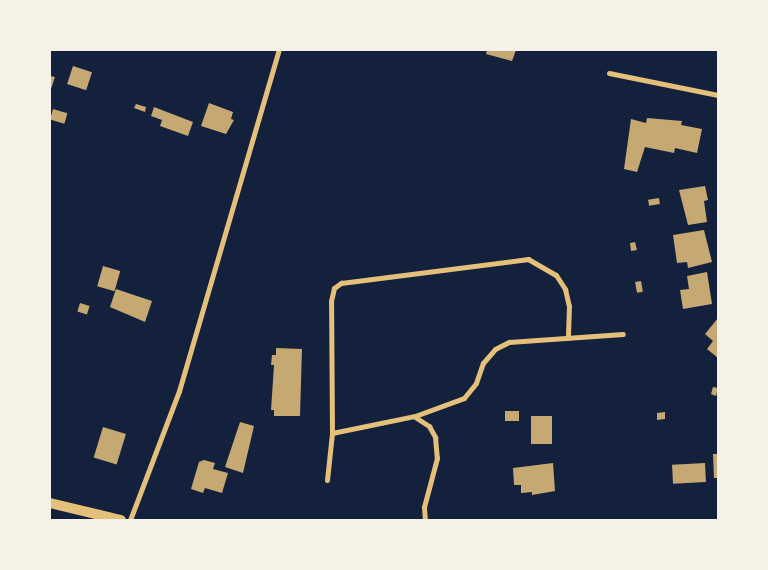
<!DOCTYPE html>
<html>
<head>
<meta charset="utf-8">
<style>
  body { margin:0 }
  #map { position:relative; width:768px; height:570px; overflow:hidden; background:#14213d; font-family:Karla,sans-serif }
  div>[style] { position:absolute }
  .building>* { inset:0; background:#c6a872; transform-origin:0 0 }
  .minor>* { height:5px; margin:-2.5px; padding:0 2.5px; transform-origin:2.5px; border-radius:2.5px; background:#e5c07b }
  .secondary>* { height:10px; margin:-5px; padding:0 5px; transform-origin:5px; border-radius:5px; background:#e5c07b }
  span { translate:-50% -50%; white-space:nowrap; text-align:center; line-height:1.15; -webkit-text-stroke:4px #f6f1e7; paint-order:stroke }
  .frame { position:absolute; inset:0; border:51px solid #f6f1e7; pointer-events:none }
</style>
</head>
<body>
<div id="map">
  <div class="building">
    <div style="clip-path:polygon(487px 50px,516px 50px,512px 61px,486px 54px)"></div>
    <div style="left:73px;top:66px;width:20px;height:19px;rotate:18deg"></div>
    <div style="clip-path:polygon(50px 76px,55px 77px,50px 92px)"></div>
    <div style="clip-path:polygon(209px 103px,233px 112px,231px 119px,234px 120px,226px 134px,201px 126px)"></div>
    <div style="clip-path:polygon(136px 104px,146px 107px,145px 112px,134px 108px)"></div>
    <div style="clip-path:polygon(154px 107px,193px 122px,188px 136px,160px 126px,162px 120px,151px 116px)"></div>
    <div style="left:53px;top:109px;width:15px;height:11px;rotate:16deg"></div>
    <div style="clip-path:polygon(647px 118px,682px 121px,681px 125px,702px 129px,697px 153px,675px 148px,674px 153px,645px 147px,637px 172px,624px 169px,631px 119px,646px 123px)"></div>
    <div style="clip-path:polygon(705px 186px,708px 200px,704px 201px,707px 222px,688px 225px,679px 190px)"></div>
    <div style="left:659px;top:198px;width:6px;height:11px;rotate:81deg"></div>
    <div style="clip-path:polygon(704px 230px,712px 262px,688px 268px,687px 262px,677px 263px,673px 235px)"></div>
    <div style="clip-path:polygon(635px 242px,637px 250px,631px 251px,630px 243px)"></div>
    <div style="left:103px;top:266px;width:18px;height:21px;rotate:16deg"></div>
    <div style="clip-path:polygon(707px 272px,712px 304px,683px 309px,680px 290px,689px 289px,687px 276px)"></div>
    <div style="left:641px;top:281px;width:11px;height:6px;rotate:80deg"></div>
    <div style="clip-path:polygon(116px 289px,152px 301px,145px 322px,110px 307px)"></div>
    <div style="left:80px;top:303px;width:10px;height:9px;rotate:17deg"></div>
    <div style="clip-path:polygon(718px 318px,718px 358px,707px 349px,713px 341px,705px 334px)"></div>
    <div style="clip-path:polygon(276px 348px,302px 349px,300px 416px,274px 416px,274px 410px,271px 410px,274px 365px,271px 365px,272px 355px,276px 355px)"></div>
    <div style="clip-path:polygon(713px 387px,718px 388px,716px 396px,711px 394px)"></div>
    <div style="left:519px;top:411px;width:10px;height:14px;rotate:90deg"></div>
    <div style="clip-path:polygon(665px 412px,665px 419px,657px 420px,657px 413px)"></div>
    <div style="left:531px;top:416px;width:21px;height:28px"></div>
    <div style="clip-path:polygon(240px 422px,254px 426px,243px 473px,225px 467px)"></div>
    <div style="left:103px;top:427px;width:24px;height:32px;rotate:17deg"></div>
    <div style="clip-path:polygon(713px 454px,718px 454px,718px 478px,714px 478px)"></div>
    <div style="clip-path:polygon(204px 460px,215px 463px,213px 469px,228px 473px,222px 493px,205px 488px,203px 493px,191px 489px,199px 462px)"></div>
    <div style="clip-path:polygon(553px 463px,555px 491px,532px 495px,532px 492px,521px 493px,521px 485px,514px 485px,513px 468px)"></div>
    <div style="left:705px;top:463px;width:19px;height:33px;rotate:87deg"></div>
  </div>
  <div class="minor">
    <div style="left:609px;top:73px;width:111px;rotate:11.4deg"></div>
    <div style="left:415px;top:417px;width:17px;rotate:33deg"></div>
    <div style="left:429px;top:426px;width:13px;rotate:61deg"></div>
    <div style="left:435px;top:437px;width:21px;rotate:85deg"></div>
    <div style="left:437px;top:458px;width:51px;rotate:104.9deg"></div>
    <div style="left:424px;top:507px;width:13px;rotate:86deg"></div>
    <div style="left:332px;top:433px;width:85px;rotate:-11.6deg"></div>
    <div style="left:415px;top:416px;width:52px;rotate:-20.2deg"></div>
    <div style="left:464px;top:398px;width:19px;rotate:-51deg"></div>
    <div style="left:476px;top:383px;width:21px;rotate:-71deg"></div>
    <div style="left:483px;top:363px;width:18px;rotate:-49deg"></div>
    <div style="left:495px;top:349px;width:16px;rotate:-27deg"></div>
    <div style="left:509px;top:342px;width:114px;rotate:-4deg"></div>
    <div style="left:327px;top:480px;width:47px;rotate:-83.9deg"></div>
    <div style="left:332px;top:433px;width:132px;rotate:-90.4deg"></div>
    <div style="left:331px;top:301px;width:13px;rotate:-77deg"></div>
    <div style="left:334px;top:288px;width:9px;rotate:-36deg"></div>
    <div style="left:341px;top:283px;width:189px;rotate:-7.3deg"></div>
    <div style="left:528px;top:259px;width:32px;rotate:30deg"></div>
    <div style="left:556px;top:275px;width:17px;rotate:57deg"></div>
    <div style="left:565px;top:289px;width:17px;rotate:77deg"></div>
    <div style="left:569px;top:306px;width:32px;rotate:92deg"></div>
    <div style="left:130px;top:520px;width:138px;rotate:-69.2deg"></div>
    <div style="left:179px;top:391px;width:355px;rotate:-73.7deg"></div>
  </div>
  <div class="secondary">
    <div style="left:50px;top:503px;width:73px;rotate:13.5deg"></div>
  </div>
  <div class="frame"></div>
</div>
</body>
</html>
